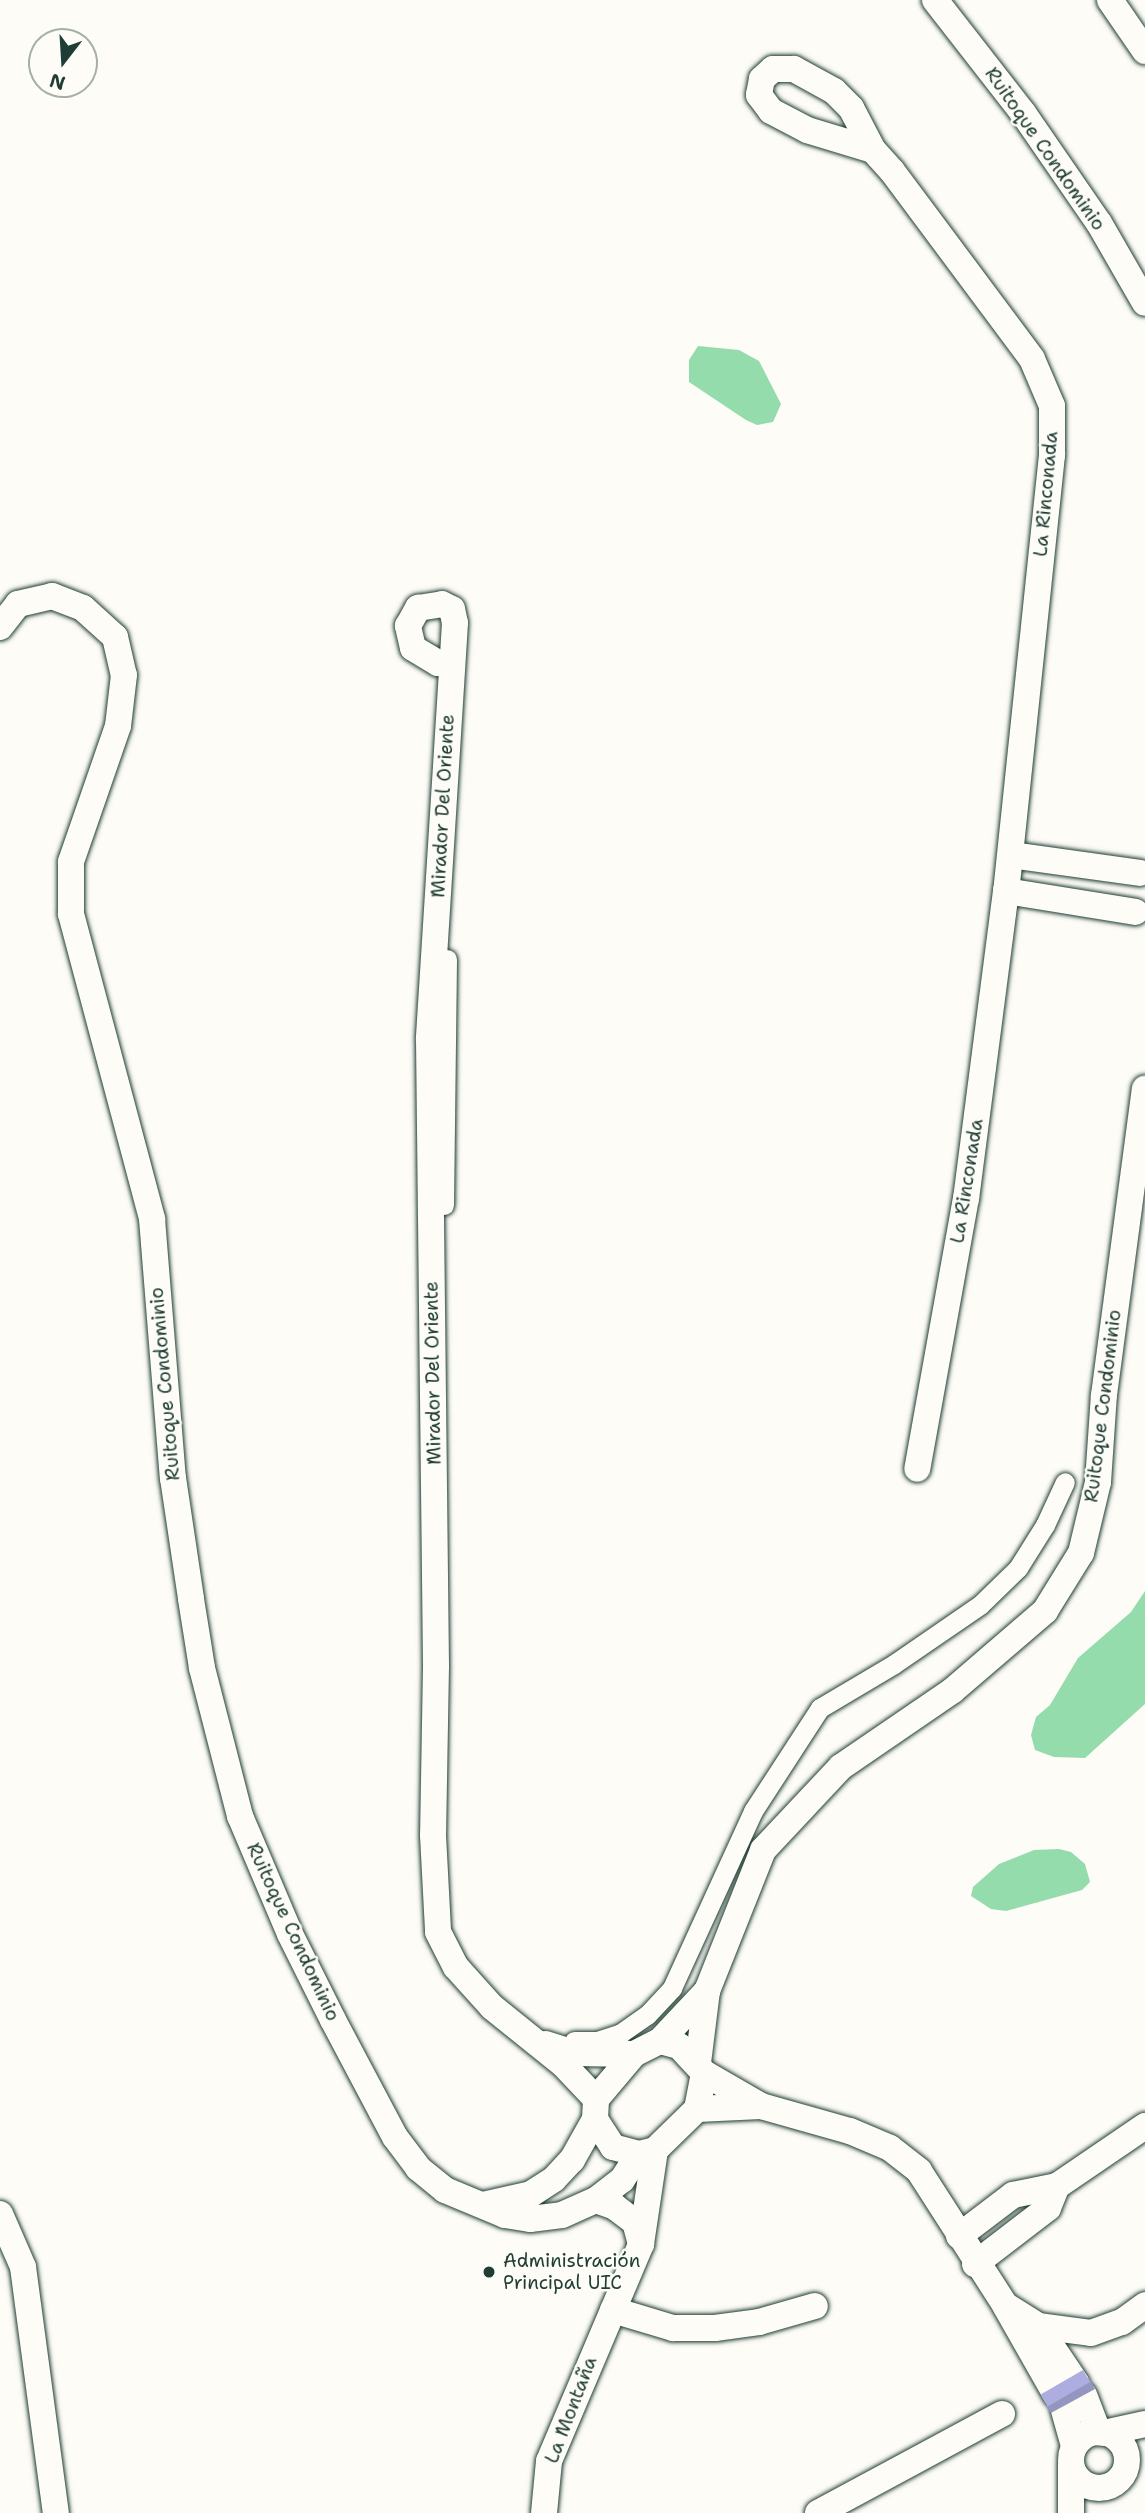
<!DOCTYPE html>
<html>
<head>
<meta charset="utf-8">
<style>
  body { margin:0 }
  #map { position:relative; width:1145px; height:2513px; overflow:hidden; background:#fdfcf7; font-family:"Shantell Sans",sans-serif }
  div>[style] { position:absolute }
  .green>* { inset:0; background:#94dcab }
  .roads { filter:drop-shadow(0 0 2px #1f3d34) drop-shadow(0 0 2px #1f3d34) }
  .pedestrian>* { height:19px; margin:-9.5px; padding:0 9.5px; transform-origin:9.5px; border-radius:9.5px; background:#fdfcf7 }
  .minor>* { height:26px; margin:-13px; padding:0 13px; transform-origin:13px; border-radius:13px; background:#fdfcf7 }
  .minor>.ring { margin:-13px; padding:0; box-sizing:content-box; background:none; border:26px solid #fdfcf7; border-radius:50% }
  .wall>* { inset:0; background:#9596c0 }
  .building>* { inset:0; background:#adaedf; transform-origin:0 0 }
  .dots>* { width:19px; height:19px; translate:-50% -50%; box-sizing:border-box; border:4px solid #fdfcf7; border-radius:50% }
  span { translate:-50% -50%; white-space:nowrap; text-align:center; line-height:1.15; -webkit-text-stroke:5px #fdfcf7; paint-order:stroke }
  .street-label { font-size:19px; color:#1f3d34 }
  .poi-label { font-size:19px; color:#1f3d34 }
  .left { translate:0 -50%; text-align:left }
  .north { position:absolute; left:28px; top:28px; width:70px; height:70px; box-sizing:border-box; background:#fdfcf7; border:2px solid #a4b0a9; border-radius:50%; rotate:197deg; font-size:19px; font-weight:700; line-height:28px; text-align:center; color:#1f3d34 }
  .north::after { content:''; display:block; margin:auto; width:24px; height:32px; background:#1f3d34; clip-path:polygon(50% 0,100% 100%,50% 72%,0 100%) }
</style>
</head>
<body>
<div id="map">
  <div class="green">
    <div style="clip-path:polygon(698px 346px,739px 350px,759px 361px,781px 404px,773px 422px,757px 425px,746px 420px,689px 382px,689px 360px)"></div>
    <div style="clip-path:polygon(1145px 1591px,1145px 1704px,1085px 1758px,1054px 1757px,1035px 1750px,1031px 1735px,1036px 1717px,1050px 1705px,1078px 1658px,1131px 1612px)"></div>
    <div style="clip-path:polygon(1059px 1849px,1071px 1852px,1085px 1864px,1090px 1882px,1082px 1890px,1006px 1911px,991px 1909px,971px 1896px,973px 1887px,999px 1864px,1034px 1850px)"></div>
  </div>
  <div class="roads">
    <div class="pedestrian">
      <div style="left:444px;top:1205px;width:246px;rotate:-89.3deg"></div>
      <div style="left:574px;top:2041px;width:23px"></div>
      <div style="left:597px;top:2041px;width:25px;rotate:-18deg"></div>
      <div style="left:621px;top:2033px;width:32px;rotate:-35deg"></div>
      <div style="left:647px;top:2015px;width:37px;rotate:-47deg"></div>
      <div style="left:672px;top:1988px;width:195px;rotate:-65.4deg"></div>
      <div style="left:753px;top:1811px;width:123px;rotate:-57deg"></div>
      <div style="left:820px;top:1708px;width:86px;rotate:-30.7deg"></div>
      <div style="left:894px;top:1664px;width:104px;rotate:-34.5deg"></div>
      <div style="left:980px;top:1605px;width:53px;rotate:-44.2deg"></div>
      <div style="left:1018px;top:1568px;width:51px;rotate:-57.9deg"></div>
      <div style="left:1045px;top:1525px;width:47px;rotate:-65.1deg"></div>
    </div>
    <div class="minor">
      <div style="left:935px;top:0;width:143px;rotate:52.1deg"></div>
      <div style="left:1023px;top:113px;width:134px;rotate:55.4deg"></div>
      <div style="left:1099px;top:223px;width:92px;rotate:60.1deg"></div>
      <div style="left:1110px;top:0;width:62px;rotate:55.5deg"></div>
      <div style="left:873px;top:150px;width:47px;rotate:-117.6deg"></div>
      <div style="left:851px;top:108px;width:24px;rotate:-135deg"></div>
      <div style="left:834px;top:91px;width:46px;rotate:-151.2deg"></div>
      <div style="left:794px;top:69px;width:21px;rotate:180deg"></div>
      <div style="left:773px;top:69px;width:15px;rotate:138deg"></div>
      <div style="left:762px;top:79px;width:16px;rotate:101deg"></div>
      <div style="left:759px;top:95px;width:20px;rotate:53deg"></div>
      <div style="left:771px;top:111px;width:41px;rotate:27.8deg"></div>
      <div style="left:807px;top:130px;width:69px;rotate:16.9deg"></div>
      <div style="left:873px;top:150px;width:28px;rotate:48deg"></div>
      <div style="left:892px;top:171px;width:234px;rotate:53.3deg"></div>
      <div style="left:1032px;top:359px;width:51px;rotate:66.9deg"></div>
      <div style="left:1052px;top:406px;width:49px;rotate:90deg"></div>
      <div style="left:1052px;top:455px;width:438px;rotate:96deg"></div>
      <div style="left:1006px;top:891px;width:310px;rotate:97.4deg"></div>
      <div style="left:966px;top:1198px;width:275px;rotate:100.2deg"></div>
      <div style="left:0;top:627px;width:29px;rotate:-52deg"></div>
      <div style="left:18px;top:604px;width:35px;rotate:-13deg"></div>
      <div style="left:52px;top:596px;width:33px;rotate:21deg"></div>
      <div style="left:83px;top:608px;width:43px;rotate:42.2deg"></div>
      <div style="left:115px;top:637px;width:39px;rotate:77deg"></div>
      <div style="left:124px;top:675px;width:51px;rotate:96.7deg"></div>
      <div style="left:118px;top:726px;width:144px;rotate:109.1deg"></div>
      <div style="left:71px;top:862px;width:52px;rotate:90deg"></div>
      <div style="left:71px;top:914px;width:316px;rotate:75.1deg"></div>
      <div style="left:152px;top:1219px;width:260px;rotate:85.4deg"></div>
      <div style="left:173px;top:1478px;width:122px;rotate:81.5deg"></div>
      <div style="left:191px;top:1599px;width:70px;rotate:80.9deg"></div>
      <div style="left:202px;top:1668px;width:153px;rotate:75.6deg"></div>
      <div style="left:240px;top:1816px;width:128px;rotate:67deg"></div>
      <div style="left:290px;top:1934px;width:96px;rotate:63.4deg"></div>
      <div style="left:333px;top:2020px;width:132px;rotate:62.1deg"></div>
      <div style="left:395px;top:2137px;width:39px;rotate:53deg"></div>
      <div style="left:418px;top:2168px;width:35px;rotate:39deg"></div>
      <div style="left:445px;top:2190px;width:65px;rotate:22.6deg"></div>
      <div style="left:505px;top:2215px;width:25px;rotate:9deg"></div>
      <div style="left:530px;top:2219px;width:32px;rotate:-7deg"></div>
      <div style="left:562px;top:2215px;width:37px;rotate:-24deg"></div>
      <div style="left:596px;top:2200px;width:33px;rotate:-38deg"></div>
      <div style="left:622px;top:2180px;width:31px;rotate:-57deg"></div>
      <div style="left:451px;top:664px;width:13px;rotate:-176deg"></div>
      <div style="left:438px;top:663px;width:29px;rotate:-149deg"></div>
      <div style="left:413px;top:648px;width:23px;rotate:-103deg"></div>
      <div style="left:408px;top:626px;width:21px;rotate:-61deg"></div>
      <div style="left:418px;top:608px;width:24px;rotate:-9deg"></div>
      <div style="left:442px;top:604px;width:11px;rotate:27deg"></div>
      <div style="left:452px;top:609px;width:14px;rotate:78deg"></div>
      <div style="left:455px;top:623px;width:417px;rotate:93.6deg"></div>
      <div style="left:429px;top:1039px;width:627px;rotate:89.36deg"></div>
      <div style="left:436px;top:1666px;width:169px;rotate:91deg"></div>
      <div style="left:433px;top:1835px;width:97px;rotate:87deg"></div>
      <div style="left:438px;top:1932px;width:39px;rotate:63deg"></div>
      <div style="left:456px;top:1967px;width:54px;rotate:48deg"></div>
      <div style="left:492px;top:2007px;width:91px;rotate:38.8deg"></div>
      <div style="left:563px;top:2064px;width:48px;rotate:46.7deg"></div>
      <div style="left:1011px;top:855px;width:130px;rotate:7.9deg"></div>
      <div style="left:1006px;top:891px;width:131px;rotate:9.2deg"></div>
      <div style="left:660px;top:2041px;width:20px;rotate:15deg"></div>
      <div style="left:679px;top:2046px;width:37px;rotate:47deg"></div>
      <div style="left:704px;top:2073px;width:37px;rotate:101deg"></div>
      <div style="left:697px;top:2109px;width:59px;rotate:135.7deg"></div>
      <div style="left:655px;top:2150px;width:16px;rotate:166deg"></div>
      <div style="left:639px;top:2154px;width:27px;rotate:-165deg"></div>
      <div style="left:613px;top:2147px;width:33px;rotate:-123deg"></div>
      <div style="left:595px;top:2119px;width:20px;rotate:-87deg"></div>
      <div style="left:596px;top:2099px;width:59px;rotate:-49.8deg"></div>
      <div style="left:634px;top:2054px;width:29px;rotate:-27deg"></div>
      <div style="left:660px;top:2041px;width:69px;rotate:-46.8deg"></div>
      <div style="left:546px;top:2044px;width:29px;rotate:18deg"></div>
      <div style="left:574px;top:2053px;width:60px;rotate:1deg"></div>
      <div style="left:698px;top:2063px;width:73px;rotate:-82.9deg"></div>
      <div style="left:707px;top:1991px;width:152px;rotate:-68.3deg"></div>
      <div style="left:763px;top:1850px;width:114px;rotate:-46.8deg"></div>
      <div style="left:841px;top:1767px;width:135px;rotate:-34.4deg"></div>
      <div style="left:952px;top:1691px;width:123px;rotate:-40.7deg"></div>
      <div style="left:1045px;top:1611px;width:68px;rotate:-58.2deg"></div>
      <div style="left:1081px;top:1553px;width:73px;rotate:-76.5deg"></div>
      <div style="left:1098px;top:1482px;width:87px;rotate:-86.1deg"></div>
      <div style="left:1104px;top:1395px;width:309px;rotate:-82.4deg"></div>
      <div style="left:704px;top:2073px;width:66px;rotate:30.1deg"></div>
      <div style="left:761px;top:2106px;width:92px;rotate:15.7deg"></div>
      <div style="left:850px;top:2131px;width:43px;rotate:23deg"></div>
      <div style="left:890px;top:2148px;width:37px;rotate:38deg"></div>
      <div style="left:919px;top:2171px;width:159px;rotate:57.3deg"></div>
      <div style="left:1005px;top:2305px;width:39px;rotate:32deg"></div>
      <div style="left:1038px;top:2326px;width:53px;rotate:7.5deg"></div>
      <div style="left:1091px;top:2333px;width:33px;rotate:-20deg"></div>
      <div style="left:1122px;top:2322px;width:29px;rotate:-36deg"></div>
      <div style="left:697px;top:2109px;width:64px;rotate:-2.7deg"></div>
      <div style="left:596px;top:2200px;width:20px;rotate:20deg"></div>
      <div style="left:615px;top:2207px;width:25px;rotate:37deg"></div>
      <div style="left:635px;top:2222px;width:23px;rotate:75deg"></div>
      <div style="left:483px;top:2205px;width:49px;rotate:-12.9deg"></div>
      <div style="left:531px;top:2194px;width:27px;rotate:-33deg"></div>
      <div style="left:554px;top:2179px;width:26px;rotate:-47deg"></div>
      <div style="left:572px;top:2160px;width:47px;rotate:-60.7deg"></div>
      <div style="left:0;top:2214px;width:58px;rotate:66.5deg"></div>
      <div style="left:23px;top:2267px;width:248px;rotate:82.4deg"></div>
      <div style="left:959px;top:2236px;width:68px;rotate:-37.2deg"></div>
      <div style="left:1013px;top:2195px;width:45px;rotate:-11.6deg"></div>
      <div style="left:1057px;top:2186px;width:107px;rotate:-34.3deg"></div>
      <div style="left:975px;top:2264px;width:92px;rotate:-37.5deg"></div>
      <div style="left:1048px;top:2208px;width:24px;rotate:-68deg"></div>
      <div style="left:1006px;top:2307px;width:101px;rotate:60.4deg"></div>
      <div style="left:613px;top:2310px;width:63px;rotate:16.7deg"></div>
      <div style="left:673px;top:2328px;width:42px"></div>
      <div style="left:715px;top:2328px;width:44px;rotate:-7.8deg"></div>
      <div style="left:759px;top:2322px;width:58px;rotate:-15.9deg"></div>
      <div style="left:1038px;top:2326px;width:70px;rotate:56.1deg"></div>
      <div style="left:1084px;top:2395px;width:40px;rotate:69deg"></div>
      <div style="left:1063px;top:2407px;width:41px;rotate:74.2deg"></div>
      <div class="ring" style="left:1071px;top:2432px;width:30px;height:30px"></div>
      <div style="left:1104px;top:2433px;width:42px;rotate:-12.4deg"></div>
      <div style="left:544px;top:2513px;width:52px;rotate:-84.5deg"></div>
      <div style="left:549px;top:2461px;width:236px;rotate:-67deg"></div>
      <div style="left:641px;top:2244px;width:95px;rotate:-81.5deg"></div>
      <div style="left:818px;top:2513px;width:209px;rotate:-28.3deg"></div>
      <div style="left:1071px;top:2513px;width:48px;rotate:-90deg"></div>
    </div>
  </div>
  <div class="wall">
    <div style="clip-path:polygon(1089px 2377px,1095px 2389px,1051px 2413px,1046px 2406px)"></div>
  </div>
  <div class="building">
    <div style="left:1083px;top:2370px;width:14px;height:49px;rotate:60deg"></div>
  </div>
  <div class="dots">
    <div style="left:489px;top:2272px;background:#1f3d34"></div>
  </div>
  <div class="street-label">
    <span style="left:1045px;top:149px;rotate:55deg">Ruitoque Condominio</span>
    <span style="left:1046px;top:494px;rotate:-85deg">La Rinconada</span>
    <span style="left:443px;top:806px;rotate:-87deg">Mirador Del Oriente</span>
    <span style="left:967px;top:1181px;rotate:-81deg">La Rinconada</span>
    <span style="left:433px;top:1373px;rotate:-91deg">Mirador Del Oriente</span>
    <span style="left:165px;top:1384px;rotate:-95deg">Ruitoque Condominio</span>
    <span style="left:1103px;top:1406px;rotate:-83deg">Ruitoque Condominio</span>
    <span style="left:293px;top:1932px;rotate:65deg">Ruitoque Condominio</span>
    <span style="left:571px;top:2410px;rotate:-69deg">La Montaña</span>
  </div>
  <div class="poi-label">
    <span class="left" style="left:503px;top:2272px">Administración<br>Principal UIC</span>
  </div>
  <div class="north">N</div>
</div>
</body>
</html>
